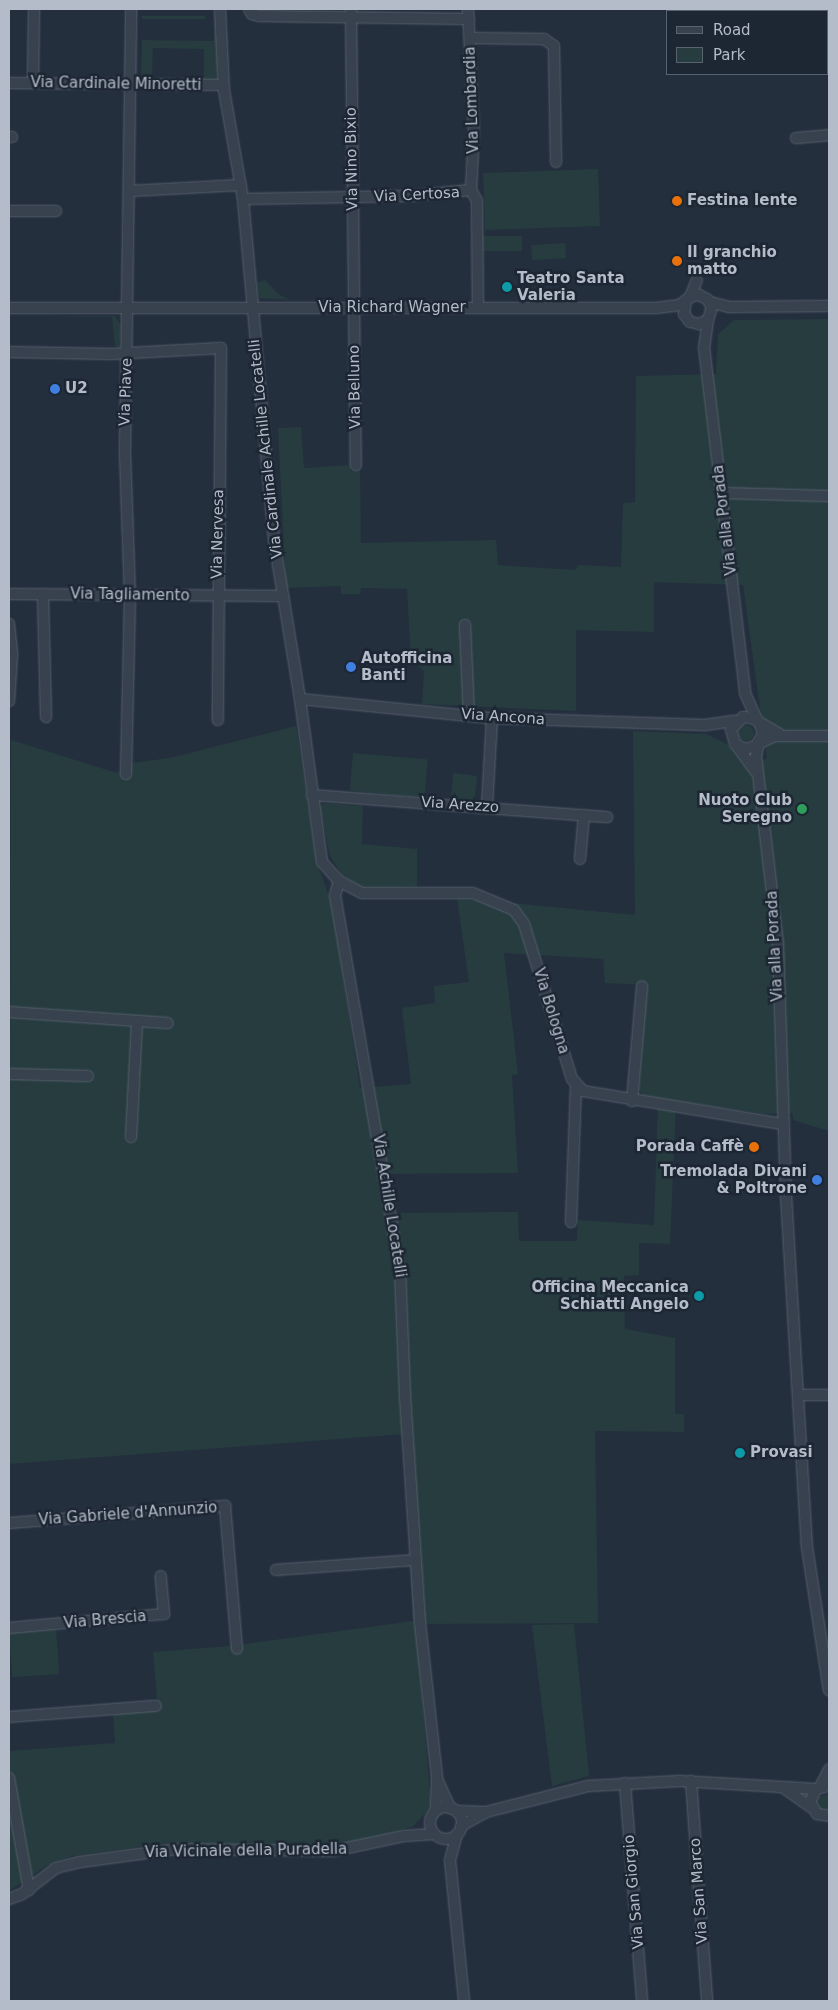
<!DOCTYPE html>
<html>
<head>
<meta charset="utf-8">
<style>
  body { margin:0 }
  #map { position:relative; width:838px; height:2010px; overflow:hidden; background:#242f3e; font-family:"DejaVu Sans",sans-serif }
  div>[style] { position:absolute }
  .green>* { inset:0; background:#263c3f; transform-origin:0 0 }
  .round { border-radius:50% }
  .roads { filter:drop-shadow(0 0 1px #565f6c) drop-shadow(0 0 1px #565f6c) }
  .minor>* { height:10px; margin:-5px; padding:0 5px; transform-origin:5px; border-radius:5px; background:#38414e }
  .minor>.ring { margin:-5px; padding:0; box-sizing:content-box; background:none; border:10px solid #38414e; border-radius:50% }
  .dots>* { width:14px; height:14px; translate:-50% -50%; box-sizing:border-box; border:2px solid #1d2633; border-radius:50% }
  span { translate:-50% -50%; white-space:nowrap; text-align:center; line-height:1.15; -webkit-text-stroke:5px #1d2633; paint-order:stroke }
  .street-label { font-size:15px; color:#b4bcc9 }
  .poi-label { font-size:15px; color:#b4bcc9; font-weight:700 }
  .left { translate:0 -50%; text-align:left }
  .right { translate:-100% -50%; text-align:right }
  .frame { position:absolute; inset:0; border:10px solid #b4bcc9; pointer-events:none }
  .legend { position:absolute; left:666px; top:10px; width:162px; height:65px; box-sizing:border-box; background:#1d2633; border:1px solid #59626f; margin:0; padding:6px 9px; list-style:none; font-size:15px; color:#b4bcc9 }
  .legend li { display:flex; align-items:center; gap:10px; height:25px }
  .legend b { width:25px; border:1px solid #59626f }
</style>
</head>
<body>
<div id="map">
  <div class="green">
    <div style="clip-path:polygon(215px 9px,218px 9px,217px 77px,215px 80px,204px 80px,204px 49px,153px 48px,152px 76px,141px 75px,142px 40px,214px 41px)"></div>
    <div style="left:142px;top:16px;width:63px;height:3px"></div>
    <div style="left:598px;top:169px;width:57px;height:115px;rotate:88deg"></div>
    <div style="left:522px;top:236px;width:15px;height:40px;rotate:90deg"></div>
    <div style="left:565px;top:243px;width:15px;height:34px;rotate:86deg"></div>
    <div style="clip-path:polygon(265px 280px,278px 294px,290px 300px,259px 298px,257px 283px)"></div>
    <div style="clip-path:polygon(115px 316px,121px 326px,119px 348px,115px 346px,112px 317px,34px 317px)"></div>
    <div style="clip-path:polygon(evenodd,829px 319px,829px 1131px,793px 1120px,792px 1113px,765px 1114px,676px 1101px,670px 1244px,639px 1243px,639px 1275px,624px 1276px,625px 1329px,675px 1338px,675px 1414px,684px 1414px,684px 1432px,595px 1431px,598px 1623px,416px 1624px,431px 1806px,414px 1826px,347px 1847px,166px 1843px,72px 1856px,48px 1865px,9px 1891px,9px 1751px,115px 1743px,113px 1714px,158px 1710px,153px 1652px,231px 1646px,413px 1621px,404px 1434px,9px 1464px,11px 740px,117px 773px,132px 763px,170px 758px,296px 726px,317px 863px,332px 904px,360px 1088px,411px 1084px,402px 1008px,435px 1003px,434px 986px,469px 982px,457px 898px,635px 915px,633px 731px,706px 734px,727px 744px,743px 762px,767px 759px,743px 585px,654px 582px,654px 632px,576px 630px,576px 711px,422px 704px,424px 671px,411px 659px,407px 589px,361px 588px,360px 594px,341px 594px,341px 586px,286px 588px,278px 428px,301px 427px,304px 468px,350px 465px,351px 471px,360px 470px,361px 543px,496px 540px,498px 565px,575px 570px,579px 565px,621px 567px,623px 503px,635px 502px,636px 376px,716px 374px,718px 334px,734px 320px,829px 319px,504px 953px,603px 959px,605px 983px,646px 985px,639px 1090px,644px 1096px,658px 1099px,654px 1225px,578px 1220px,577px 1241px,519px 1241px,518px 1212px,385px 1213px,378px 1174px,518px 1173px,512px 1075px,518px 1074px,504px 953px)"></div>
    <div class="round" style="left:738px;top:725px;width:16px;height:16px"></div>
    <div style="left:353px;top:753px;width:75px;height:38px;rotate:5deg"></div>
    <div style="clip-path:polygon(453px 773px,477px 776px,475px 796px,470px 801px,451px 800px)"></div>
    <div style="clip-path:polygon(324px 803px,363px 806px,362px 844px,417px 849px,417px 887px,362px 888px,342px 875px,330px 856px,320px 807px)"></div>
    <div style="clip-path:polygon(574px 1624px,589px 1776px,552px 1786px,532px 1625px)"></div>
    <div style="left:56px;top:1628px;width:46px;height:47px;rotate:86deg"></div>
    <div style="clip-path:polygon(829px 1794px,829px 1811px,821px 1810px,816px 1803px,818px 1797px)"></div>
  </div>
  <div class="roads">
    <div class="minor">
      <div style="left:220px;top:9px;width:81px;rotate:87.2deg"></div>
      <div style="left:224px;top:90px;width:111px;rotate:80.1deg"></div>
      <div style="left:243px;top:199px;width:342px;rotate:84.8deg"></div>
      <div style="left:274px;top:540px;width:161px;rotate:80.7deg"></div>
      <div style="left:300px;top:699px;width:164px;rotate:82.3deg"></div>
      <div style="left:322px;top:862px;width:25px;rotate:48deg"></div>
      <div style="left:339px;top:881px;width:26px;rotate:28deg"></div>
      <div style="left:362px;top:893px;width:111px"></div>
      <div style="left:473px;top:893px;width:44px;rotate:22.5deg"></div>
      <div style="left:514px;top:910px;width:17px;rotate:54deg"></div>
      <div style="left:524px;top:924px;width:162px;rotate:72.8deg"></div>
      <div style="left:572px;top:1079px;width:16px;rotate:47deg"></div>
      <div style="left:583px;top:1091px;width:203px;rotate:9.4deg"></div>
      <div style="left:249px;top:9px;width:6px;rotate:59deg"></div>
      <div style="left:252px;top:14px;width:7px;rotate:16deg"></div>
      <div style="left:259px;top:16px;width:210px;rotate:0.8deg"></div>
      <div style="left:351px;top:9px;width:456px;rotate:89.4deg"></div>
      <div style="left:468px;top:9px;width:123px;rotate:87.2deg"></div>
      <div style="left:474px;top:132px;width:58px;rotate:93deg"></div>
      <div style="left:680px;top:11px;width:2px;rotate:-90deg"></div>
      <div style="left:471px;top:38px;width:73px;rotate:0.8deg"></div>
      <div style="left:544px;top:39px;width:12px;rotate:35deg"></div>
      <div style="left:554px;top:46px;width:116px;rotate:89deg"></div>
      <div style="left:9px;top:83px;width:214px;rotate:0.5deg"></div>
      <div style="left:33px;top:83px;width:74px;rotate:-89.2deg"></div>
      <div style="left:9px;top:137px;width:3px"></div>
      <div style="left:796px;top:138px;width:33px;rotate:-5deg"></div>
      <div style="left:471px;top:190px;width:13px;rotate:61deg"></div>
      <div style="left:477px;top:201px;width:107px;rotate:89.5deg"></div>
      <div style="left:129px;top:191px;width:112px;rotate:-3.1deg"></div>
      <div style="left:243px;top:199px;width:167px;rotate:-1deg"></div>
      <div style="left:410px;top:196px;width:61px;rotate:-5.6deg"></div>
      <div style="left:9px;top:211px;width:47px"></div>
      <div style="left:690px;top:297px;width:18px;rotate:-68deg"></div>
      <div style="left:710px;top:302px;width:20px;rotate:15deg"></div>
      <div style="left:729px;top:307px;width:100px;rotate:-0.6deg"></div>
      <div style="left:9px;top:308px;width:647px"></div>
      <div style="left:656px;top:308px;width:24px;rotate:-7deg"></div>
      <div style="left:680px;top:305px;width:13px;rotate:-39deg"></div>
      <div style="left:690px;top:297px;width:9px;rotate:-13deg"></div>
      <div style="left:699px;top:295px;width:9px;rotate:27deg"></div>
      <div style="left:707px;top:299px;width:9px;rotate:58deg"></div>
      <div style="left:712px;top:307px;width:14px;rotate:107deg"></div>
      <div style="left:708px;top:320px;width:10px;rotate:156deg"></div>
      <div style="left:699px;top:324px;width:9px;rotate:-167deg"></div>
      <div style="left:690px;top:322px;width:10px;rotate:-127deg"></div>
      <div style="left:684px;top:314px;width:14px;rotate:-82deg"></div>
      <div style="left:708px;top:320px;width:27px;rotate:98deg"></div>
      <div style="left:704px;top:347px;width:348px;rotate:83.2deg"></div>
      <div style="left:745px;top:693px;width:30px;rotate:66deg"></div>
      <div style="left:9px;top:352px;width:103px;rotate:1.1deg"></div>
      <div style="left:112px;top:354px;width:109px;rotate:-3.2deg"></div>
      <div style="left:221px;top:348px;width:372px;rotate:90.5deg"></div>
      <div style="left:722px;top:493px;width:107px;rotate:1.6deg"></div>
      <div style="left:9px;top:594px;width:272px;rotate:0.4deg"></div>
      <div style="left:43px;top:594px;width:123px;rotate:88.6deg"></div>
      <div style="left:9px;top:624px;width:31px;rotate:84deg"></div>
      <div style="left:12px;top:655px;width:46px;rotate:93.7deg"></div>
      <div style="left:465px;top:625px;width:90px;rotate:87.5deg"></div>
      <div style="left:300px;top:699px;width:193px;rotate:5.7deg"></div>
      <div style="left:492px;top:718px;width:213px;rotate:1.9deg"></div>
      <div style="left:705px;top:725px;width:30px;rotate:-8deg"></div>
      <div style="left:760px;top:724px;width:10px;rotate:73deg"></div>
      <div style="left:763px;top:734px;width:14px;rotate:120deg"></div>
      <div style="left:756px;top:746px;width:11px;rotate:165deg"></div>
      <div style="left:745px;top:749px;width:11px;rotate:-153deg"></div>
      <div style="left:735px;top:744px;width:16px;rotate:-105deg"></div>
      <div style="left:731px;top:729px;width:17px;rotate:-45deg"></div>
      <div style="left:743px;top:717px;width:9px;rotate:6deg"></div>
      <div style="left:752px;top:718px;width:32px;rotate:30deg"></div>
      <div style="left:829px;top:736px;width:54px;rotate:180deg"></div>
      <div style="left:775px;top:736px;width:17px;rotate:156deg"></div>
      <div style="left:759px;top:743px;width:13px;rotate:103deg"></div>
      <div style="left:756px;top:756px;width:187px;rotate:83.3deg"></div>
      <div style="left:778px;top:942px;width:253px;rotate:88.2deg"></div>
      <div style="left:786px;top:1195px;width:353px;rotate:86.6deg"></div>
      <div style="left:807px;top:1547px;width:145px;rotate:81.3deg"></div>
      <div style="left:737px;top:746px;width:32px;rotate:54deg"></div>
      <div style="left:126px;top:774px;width:178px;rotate:-88.7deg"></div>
      <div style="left:130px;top:596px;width:145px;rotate:-92deg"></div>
      <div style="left:125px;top:451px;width:442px;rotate:-89.2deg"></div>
      <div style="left:312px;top:795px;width:296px;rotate:4.3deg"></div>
      <div style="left:487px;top:807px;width:89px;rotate:-86.8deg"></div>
      <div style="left:580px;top:859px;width:44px;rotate:-84.8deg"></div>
      <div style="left:339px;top:881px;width:15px;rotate:106deg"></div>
      <div style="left:335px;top:895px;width:381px;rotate:80.2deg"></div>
      <div style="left:400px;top:1270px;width:126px;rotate:87.7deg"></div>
      <div style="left:405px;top:1396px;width:227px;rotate:86.2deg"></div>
      <div style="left:420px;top:1623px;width:156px;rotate:83.7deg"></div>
      <div style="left:437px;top:1778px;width:33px;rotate:92deg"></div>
      <div style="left:9px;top:1012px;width:159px;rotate:4deg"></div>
      <div style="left:9px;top:1074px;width:79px;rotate:1.5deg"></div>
      <div style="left:632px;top:1101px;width:115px;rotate:-85deg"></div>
      <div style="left:131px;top:1137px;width:116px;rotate:-87deg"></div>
      <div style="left:571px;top:1222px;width:136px;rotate:-87.9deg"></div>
      <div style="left:798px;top:1395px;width:31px"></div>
      <div style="left:9px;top:1523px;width:217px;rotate:-4.5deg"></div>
      <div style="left:225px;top:1506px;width:143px;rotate:85.2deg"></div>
      <div style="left:276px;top:1570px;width:140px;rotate:-4.1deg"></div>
      <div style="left:9px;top:1628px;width:156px;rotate:-5.2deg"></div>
      <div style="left:164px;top:1614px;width:38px;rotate:-95deg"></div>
      <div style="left:9px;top:1717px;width:147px;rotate:-4.3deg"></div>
      <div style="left:9px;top:1778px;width:114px;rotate:79.9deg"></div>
      <div style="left:438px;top:1781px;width:30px;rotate:66deg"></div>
      <div style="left:691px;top:1781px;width:221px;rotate:85.8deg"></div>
      <div style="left:625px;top:1783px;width:219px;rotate:85.5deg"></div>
      <div style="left:829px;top:1786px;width:13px;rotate:167deg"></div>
      <div style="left:816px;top:1789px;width:14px;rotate:115deg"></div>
      <div style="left:810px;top:1802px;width:14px;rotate:60deg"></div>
      <div style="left:817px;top:1814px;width:12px;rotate:9deg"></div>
      <div style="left:820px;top:1787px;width:20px;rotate:-63deg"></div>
      <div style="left:785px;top:1789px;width:32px;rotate:35deg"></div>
      <div class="ring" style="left:430px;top:1807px;width:22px;height:22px"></div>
      <div style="left:456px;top:1811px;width:29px;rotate:2deg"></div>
      <div style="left:461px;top:1826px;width:29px;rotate:-29deg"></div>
      <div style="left:486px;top:1812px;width:105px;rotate:-14.3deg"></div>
      <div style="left:588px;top:1786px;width:92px;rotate:-3.1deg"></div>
      <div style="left:680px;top:1781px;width:136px;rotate:3.4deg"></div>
      <div style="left:457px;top:1834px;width:27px;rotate:105deg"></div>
      <div style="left:450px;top:1860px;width:142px;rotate:84.3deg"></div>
      <div style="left:9px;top:1899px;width:14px;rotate:-21deg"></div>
      <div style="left:22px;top:1894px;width:43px;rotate:-37.4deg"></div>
      <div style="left:56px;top:1868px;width:25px;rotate:-14deg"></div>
      <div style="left:80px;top:1862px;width:97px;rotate:-7.7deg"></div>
      <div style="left:176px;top:1849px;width:157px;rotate:0.7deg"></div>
      <div style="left:333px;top:1851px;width:73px;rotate:-11.9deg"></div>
      <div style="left:404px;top:1836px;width:30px;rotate:-4deg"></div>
    </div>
  </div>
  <div class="dots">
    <div style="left:677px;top:201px;background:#e8710a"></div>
    <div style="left:677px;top:261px;background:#e8710a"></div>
    <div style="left:507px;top:287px;background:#0f9aa8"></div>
    <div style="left:55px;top:389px;background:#3f7fe0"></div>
    <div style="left:351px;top:667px;background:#3f7fe0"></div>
    <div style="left:802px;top:809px;background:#2e9e5b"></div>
    <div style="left:754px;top:1147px;background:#e8710a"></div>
    <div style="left:817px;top:1180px;background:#3f7fe0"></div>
    <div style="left:699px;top:1296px;background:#0f9aa8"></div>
    <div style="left:740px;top:1453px;background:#0f9aa8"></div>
  </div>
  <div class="street-label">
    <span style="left:116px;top:84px;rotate:1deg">Via Cardinale Minoretti</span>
    <span style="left:472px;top:100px;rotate:-92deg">Via Lombardia</span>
    <span style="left:352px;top:159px;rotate:-91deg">Via Nino Bixio</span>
    <span style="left:417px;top:195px;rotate:-3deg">Via Certosa</span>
    <span style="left:392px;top:308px">Via Richard Wagner</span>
    <span style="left:355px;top:387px;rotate:-91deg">Via Belluno</span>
    <span style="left:126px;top:392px;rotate:-88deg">Via Piave</span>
    <span style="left:266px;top:449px;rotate:-96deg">Via Cardinale Achille Locatelli</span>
    <span style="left:725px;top:520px;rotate:-97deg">Via alla Porada</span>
    <span style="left:218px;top:534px;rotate:-89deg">Via Nervesa</span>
    <span style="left:130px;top:595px;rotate:1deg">Via Tagliamento</span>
    <span style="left:503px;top:717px;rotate:4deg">Via Ancona</span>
    <span style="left:460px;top:805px;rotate:4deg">Via Arezzo</span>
    <span style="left:775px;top:946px;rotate:-93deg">Via alla Porada</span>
    <span style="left:551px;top:1011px;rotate:73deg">Via Bologna</span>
    <span style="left:389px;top:1206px;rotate:81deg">Via Achille Locatelli</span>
    <span style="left:128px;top:1514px;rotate:-4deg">Via Gabriele d'Annunzio</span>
    <span style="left:105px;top:1620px;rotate:-5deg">Via Brescia</span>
    <span style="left:246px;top:1851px;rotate:-1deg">Via Vicinale della Puradella</span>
    <span style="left:699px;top:1891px;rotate:-94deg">Via San Marco</span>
    <span style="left:634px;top:1892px;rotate:-95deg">Via San Giorgio</span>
  </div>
  <div class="poi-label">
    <span class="left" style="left:687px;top:201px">Festina lente</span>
    <span class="left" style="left:687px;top:261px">Il granchio<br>matto</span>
    <span class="left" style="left:517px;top:287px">Teatro Santa<br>Valeria</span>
    <span class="left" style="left:65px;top:389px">U2</span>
    <span class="left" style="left:361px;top:667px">Autofficina<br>Banti</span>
    <span class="right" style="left:792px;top:809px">Nuoto Club<br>Seregno</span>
    <span class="right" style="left:744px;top:1147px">Porada Caffè</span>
    <span class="right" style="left:807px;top:1180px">Tremolada Divani<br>&amp; Poltrone</span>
    <span class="right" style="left:689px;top:1296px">Officina Meccanica<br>Schiatti Angelo</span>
    <span class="left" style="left:750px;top:1453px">Provasi</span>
  </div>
  <div class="frame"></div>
  <ul class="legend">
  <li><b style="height:6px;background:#38414e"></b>Road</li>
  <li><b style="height:14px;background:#263c3f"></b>Park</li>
  </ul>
</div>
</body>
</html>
